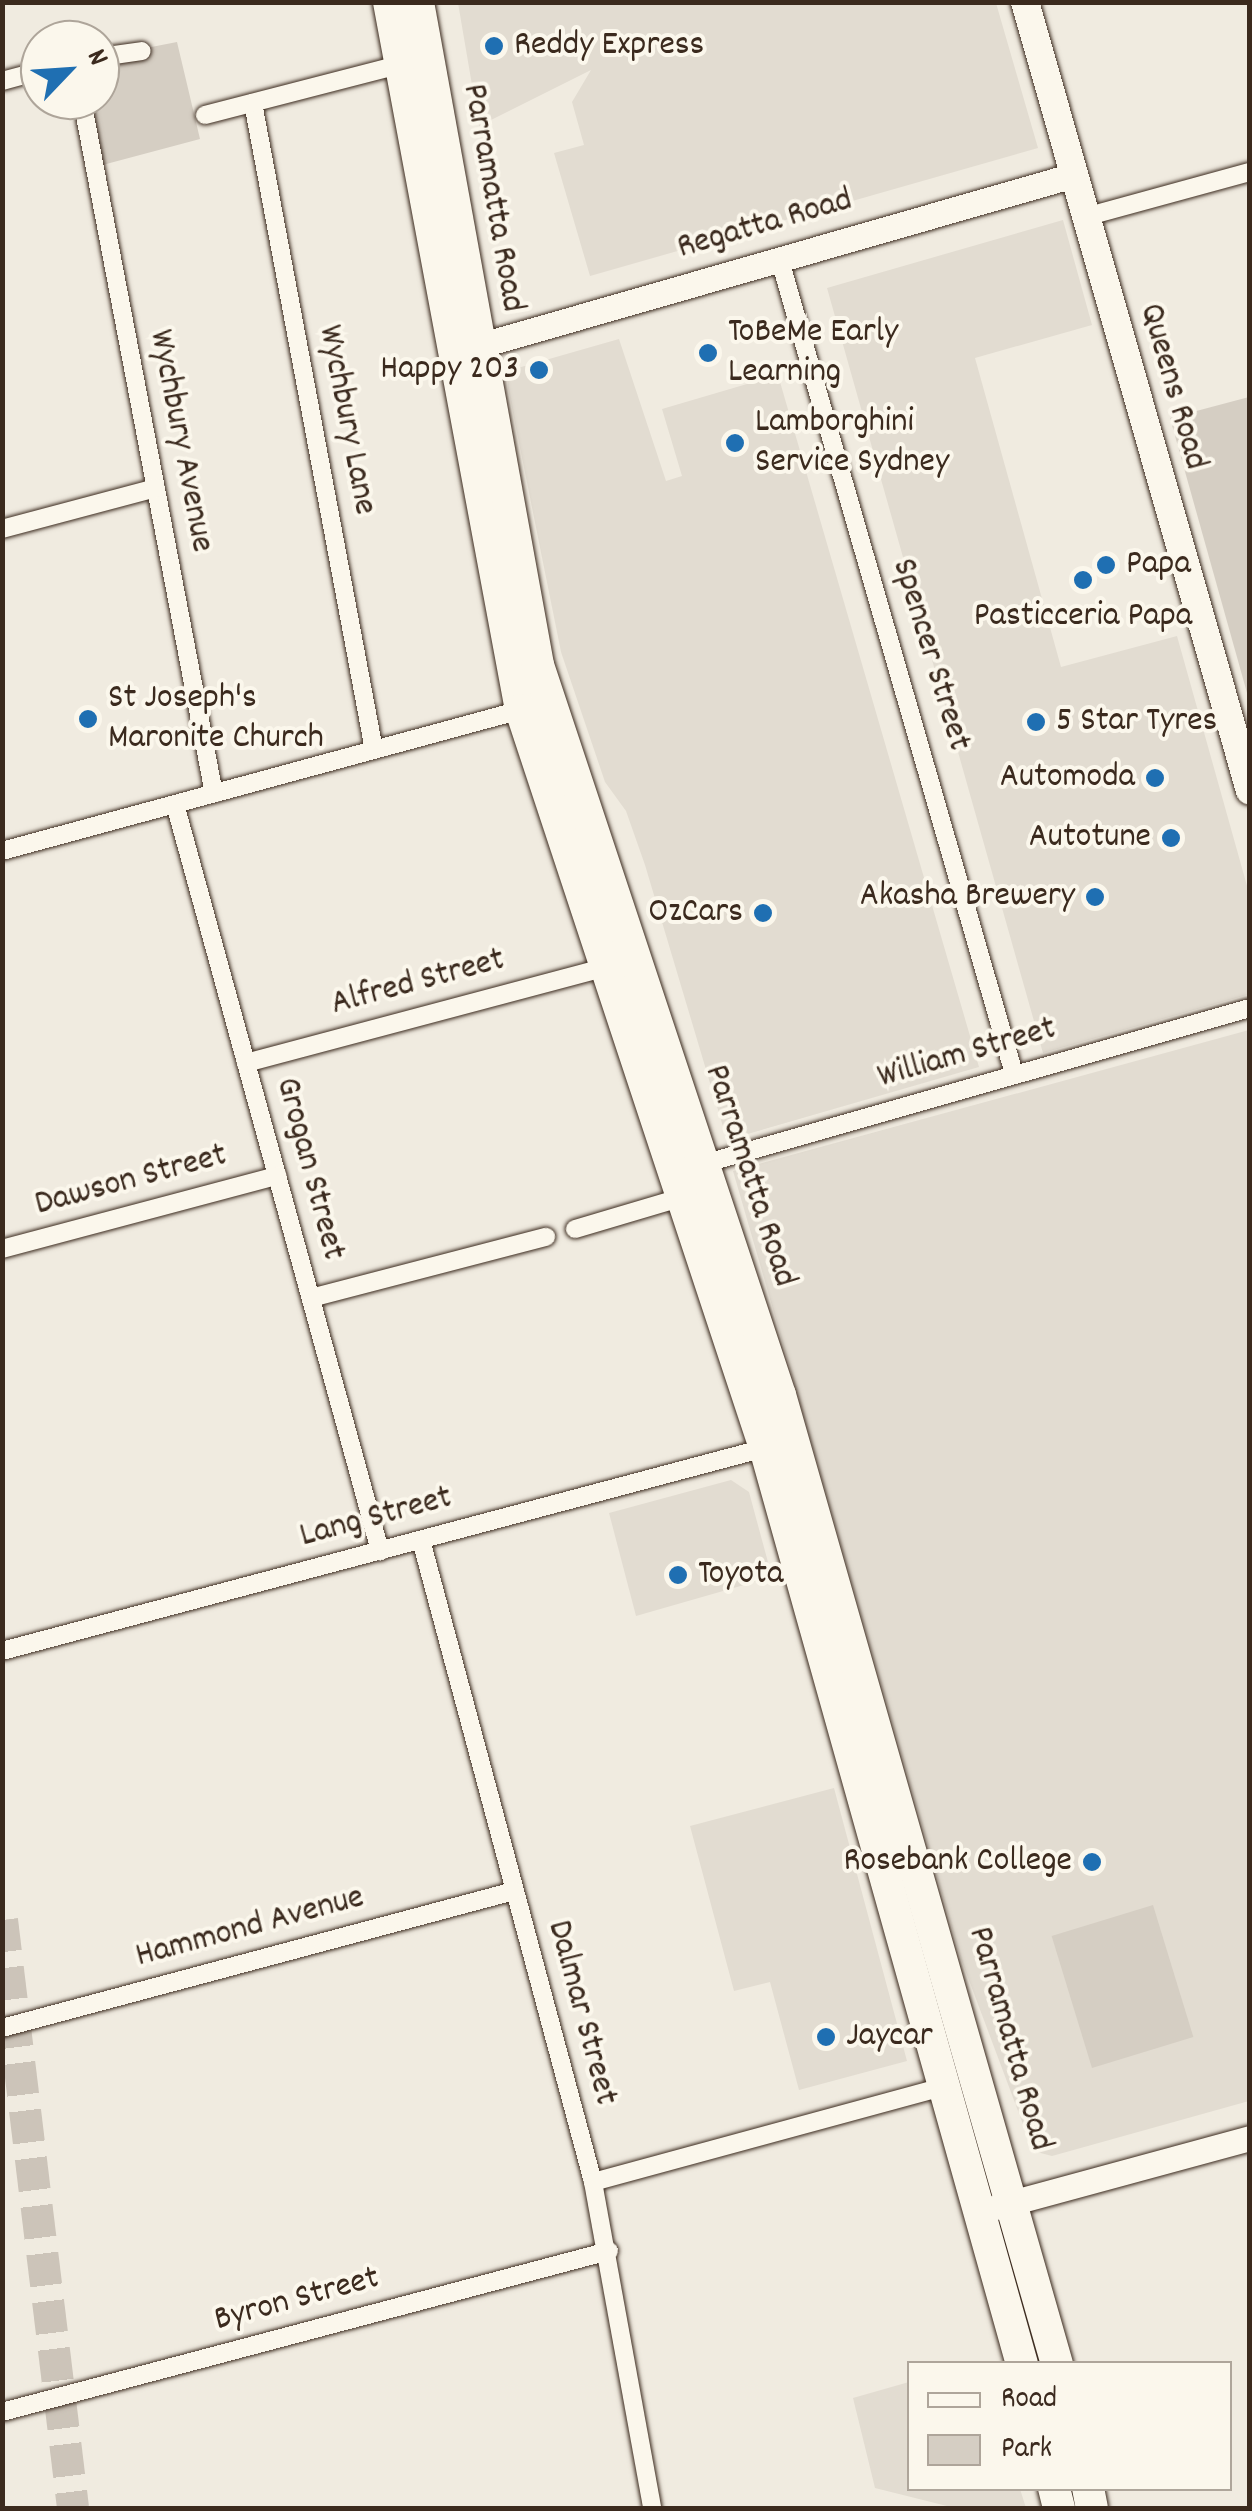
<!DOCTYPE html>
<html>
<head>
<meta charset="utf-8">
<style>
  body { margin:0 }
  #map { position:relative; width:1252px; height:2511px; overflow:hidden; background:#f0ebe0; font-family:Dekko,sans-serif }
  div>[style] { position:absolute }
  .built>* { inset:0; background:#e2dcd1 }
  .green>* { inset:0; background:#d5cec3; transform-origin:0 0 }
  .highway-tunnel>* { height:32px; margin-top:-16px; transform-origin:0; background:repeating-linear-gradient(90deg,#ccc4b9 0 32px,transparent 0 48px) }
  .roads { filter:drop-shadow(0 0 2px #3b2a1e) drop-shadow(0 0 2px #3b2a1e) }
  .street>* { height:18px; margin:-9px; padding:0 9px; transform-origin:9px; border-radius:9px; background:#fbf7ec }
  .secondary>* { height:25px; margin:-12.5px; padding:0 12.5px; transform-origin:12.5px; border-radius:12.5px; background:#fbf7ec }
  .primary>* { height:28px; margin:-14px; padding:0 14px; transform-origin:14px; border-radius:14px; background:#fbf7ec }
  .highway>* { height:32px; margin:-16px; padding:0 16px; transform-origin:16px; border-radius:16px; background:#fbf7ec }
  .dots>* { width:28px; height:28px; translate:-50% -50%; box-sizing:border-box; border:5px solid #fbf7ec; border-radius:50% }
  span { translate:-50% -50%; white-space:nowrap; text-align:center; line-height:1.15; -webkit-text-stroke:8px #fbf7ec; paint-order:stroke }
  .poi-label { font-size:35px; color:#3b2a1e }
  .left { translate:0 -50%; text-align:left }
  .right { translate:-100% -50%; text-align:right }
  .street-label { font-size:35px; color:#3b2a1e }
  .frame { position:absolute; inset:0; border:5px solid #3b2a1e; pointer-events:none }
  .legend { position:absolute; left:907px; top:2361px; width:325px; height:130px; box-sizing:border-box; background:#fbf7ec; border:2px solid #aea59a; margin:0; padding:12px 18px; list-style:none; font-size:30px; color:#3b2a1e }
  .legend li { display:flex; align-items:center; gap:20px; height:50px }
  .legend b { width:50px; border:2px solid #aea59a }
  .north { position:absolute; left:20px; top:20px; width:100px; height:100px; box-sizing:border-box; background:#fbf7ec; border:2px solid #aea59a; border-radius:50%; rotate:65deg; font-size:28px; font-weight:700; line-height:40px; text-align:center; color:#3b2a1e }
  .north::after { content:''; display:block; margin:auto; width:35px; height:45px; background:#1f6fb2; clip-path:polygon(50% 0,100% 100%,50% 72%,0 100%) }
</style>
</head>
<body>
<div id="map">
  <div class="built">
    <div style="clip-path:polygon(458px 3px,996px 3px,1038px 148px,590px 276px,554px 153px,584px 145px,572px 102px,591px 70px,479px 126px)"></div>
    <div style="clip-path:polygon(1063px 220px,1092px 325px,975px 358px,1061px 667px,1177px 636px,1249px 893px,1250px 994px,1043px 1053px,827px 288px)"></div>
    <div style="clip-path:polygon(619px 339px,666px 481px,682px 476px,662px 409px,778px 375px,979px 1067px,727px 1140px,645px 865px,626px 811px,605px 782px,561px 652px,508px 388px,507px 371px)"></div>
    <div style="clip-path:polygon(1249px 1030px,1249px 2101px,1052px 2156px,1033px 2151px,961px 1959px,733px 1171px)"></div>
    <div style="clip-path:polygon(731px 1480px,749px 1492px,772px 1577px,636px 1616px,609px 1513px)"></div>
    <div style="clip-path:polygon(834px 1788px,907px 2061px,799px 2090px,770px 1982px,734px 1991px,690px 1826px)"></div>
    <div style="clip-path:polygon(909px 2382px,910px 2488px,1020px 2489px,1026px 2508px,955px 2508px,875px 2488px,853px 2398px)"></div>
  </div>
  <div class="green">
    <div style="clip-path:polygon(177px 42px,200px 139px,95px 167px,82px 100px,100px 100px,100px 57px)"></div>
    <div style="clip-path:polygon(1249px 397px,1250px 397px,1249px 700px,1170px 418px)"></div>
    <div style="left:1153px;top:1905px;width:138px;height:106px;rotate:73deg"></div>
  </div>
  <div class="highway-tunnel">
    <div style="left:2px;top:1920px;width:592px;rotate:83.11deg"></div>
  </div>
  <div class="roads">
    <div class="street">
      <div style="left:100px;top:57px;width:42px;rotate:-8.1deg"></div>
      <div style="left:2px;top:81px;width:39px;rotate:-15deg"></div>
      <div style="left:82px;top:100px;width:706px;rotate:79.23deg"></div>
      <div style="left:253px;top:103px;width:658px;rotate:79.41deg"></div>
      <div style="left:205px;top:115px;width:199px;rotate:-14.5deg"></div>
      <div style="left:1085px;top:217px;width:171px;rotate:-15.3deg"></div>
      <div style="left:779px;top:257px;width:850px;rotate:73.95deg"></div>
      <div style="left:2px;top:529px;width:159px;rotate:-14.9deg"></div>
      <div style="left:175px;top:804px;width:775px;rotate:74.65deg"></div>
      <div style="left:2px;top:851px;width:538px;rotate:-15.2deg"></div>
      <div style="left:246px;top:1063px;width:373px;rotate:-14.9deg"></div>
      <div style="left:703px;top:1164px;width:569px;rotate:-15.92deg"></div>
      <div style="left:575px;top:1229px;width:113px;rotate:-16.5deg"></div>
      <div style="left:2px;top:1249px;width:285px;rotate:-14.9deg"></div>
      <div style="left:311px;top:1298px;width:243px;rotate:-14.6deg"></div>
      <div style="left:421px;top:1540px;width:665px;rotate:75deg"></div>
      <div style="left:593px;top:2182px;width:331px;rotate:79.7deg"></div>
      <div style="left:2px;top:1651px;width:790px;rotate:-14.9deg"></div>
      <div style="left:2px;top:2028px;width:530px;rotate:-14.98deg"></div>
      <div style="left:593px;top:2182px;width:367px;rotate:-15.2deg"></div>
      <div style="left:2px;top:2412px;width:628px;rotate:-14.86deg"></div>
    </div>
    <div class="secondary">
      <div style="left:478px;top:346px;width:620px;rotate:-16.01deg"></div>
      <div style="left:996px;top:2207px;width:263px;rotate:-15.2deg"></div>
    </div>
    <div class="primary">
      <div style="left:1025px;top:2px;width:820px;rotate:74.08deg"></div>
    </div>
    <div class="highway">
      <div style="left:389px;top:2px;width:720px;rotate:79.44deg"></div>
      <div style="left:521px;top:710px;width:777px;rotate:71.7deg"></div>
      <div style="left:765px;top:1448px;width:951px;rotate:74.33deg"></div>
      <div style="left:418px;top:2px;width:674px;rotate:79.74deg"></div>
      <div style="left:538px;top:665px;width:769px;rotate:71.66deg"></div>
      <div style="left:780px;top:1395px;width:1008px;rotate:74.05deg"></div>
      <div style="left:1054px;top:2488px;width:21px;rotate:76deg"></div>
      <div style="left:1088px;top:2488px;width:20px;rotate:79deg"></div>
    </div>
  </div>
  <div class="dots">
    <div style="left:494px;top:46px;background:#1f6fb2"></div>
    <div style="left:708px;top:353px;background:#1f6fb2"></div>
    <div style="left:539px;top:370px;background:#1f6fb2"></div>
    <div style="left:735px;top:443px;background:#1f6fb2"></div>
    <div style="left:1106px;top:565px;background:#1f6fb2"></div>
    <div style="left:1083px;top:580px;background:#1f6fb2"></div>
    <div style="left:88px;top:719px;background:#1f6fb2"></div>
    <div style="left:1036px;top:722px;background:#1f6fb2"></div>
    <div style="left:1155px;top:778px;background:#1f6fb2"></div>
    <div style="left:1171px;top:838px;background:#1f6fb2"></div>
    <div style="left:1095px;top:897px;background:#1f6fb2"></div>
    <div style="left:763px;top:913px;background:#1f6fb2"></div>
    <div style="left:678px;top:1575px;background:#1f6fb2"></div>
    <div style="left:1092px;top:1862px;background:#1f6fb2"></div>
    <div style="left:826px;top:2037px;background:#1f6fb2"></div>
  </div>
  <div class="poi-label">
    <span class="left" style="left:514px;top:46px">Reddy Express</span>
    <span class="left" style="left:728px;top:353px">ToBeMe Early<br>Learning</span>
    <span class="right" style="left:519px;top:370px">Happy 203</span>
    <span class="left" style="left:755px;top:443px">Lamborghini<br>Service Sydney</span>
    <span class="left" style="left:1126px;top:565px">Papa</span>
    <span style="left:1083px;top:617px">Pasticceria Papa</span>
    <span class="left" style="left:108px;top:719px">St Joseph's<br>Maronite Church</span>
    <span class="left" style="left:1056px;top:722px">5 Star Tyres</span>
    <span class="right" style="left:1135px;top:778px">Automoda</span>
    <span class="right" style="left:1151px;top:838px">Autotune</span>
    <span class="right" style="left:1075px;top:897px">Akasha Brewery</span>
    <span class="right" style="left:743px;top:913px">OzCars</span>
    <span class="left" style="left:698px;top:1575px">Toyota</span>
    <span class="right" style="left:1072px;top:1862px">Rosebank College</span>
    <span class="left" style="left:846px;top:2037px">Jaycar</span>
  </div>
  <div class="street-label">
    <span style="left:492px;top:198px;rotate:80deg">Parramatta Road</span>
    <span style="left:765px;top:225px;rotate:-16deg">Regatta Road</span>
    <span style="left:1172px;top:387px;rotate:74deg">Queens Road</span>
    <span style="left:346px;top:420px;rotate:79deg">Wychbury Lane</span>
    <span style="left:180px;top:441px;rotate:79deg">Wychbury Avenue</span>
    <span style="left:930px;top:655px;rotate:73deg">Spencer Street</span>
    <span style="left:418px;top:983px;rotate:-15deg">Alfred Street</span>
    <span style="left:967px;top:1054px;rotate:-16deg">William Street</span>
    <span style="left:309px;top:1169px;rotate:75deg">Grogan Street</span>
    <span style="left:749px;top:1176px;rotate:72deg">Parramatta Road</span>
    <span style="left:131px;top:1181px;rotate:-15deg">Dawson Street</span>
    <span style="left:376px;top:1518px;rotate:-15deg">Lang Street</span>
    <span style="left:250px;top:1928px;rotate:-15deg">Hammond Avenue</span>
    <span style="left:581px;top:2013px;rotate:75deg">Dalmar Street</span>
    <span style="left:1009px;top:2039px;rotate:74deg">Parramatta Road</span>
    <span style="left:297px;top:2300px;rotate:-15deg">Byron Street</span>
  </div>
  <div class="frame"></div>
  <ul class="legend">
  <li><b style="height:12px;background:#fbf7ec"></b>Road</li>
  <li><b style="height:28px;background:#d5cec3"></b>Park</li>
  </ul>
  <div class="north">N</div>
</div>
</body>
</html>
